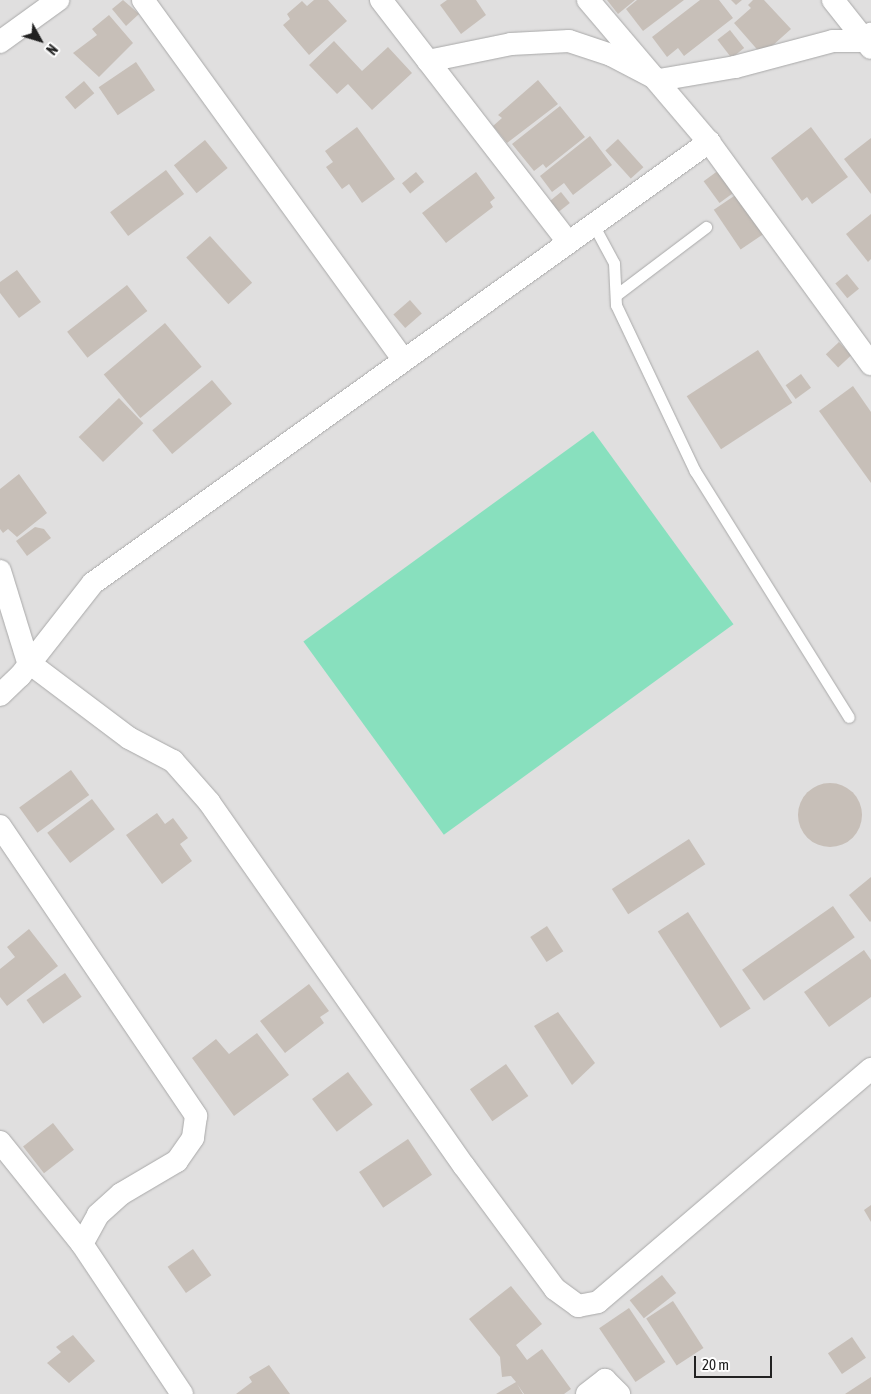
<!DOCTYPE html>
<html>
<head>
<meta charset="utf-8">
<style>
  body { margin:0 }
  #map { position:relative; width:871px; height:1394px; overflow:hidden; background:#f2efe9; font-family:"Asap Condensed",sans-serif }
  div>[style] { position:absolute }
  .residential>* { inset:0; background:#e0dfdf; transform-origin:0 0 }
  .pitch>* { inset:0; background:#88e0be; transform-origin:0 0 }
  .building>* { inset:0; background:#c7bfb8; transform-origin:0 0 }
  .round { border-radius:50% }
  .roads { filter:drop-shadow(0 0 1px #a9a9a9) drop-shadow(0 0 1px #a9a9a9) }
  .service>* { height:11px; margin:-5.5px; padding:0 5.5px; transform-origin:5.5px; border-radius:5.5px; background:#fff }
  .minor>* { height:22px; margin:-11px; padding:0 11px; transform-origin:11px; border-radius:11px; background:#fff }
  span { translate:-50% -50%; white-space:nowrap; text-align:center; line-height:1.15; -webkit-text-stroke:5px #fff; paint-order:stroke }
  .north { position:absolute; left:15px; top:15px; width:50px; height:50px; -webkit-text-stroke:4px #fff; paint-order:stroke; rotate:129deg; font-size:14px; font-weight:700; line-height:20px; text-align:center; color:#222 }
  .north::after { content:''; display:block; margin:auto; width:18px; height:22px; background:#222; clip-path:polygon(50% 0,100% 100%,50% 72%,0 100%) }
  .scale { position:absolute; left:694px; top:1356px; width:78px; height:22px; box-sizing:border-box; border:2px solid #222; border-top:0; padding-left:6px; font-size:15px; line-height:18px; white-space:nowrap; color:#222; -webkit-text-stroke:4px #fff; paint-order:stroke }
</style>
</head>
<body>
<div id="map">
  <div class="residential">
    <div style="left:0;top:0;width:871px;height:1394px"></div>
  </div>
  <div class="pitch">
    <div style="left:593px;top:431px;width:239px;height:358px;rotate:54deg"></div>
  </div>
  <div class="building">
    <div style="clip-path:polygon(123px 0,139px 14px,126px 26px,112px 9px)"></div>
    <div style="clip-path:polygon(314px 0,328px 0,347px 21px,309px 55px,283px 25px,290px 19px,287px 14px,302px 1px,307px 6px)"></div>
    <div style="clip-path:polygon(447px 0,476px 0,486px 15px,461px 34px,440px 5px)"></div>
    <div style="clip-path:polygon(607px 0,635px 0,618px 14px)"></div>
    <div style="clip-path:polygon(637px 0,684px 0,643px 31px,626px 9px)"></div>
    <div style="clip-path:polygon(700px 0,719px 0,733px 18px,684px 56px,678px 48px,667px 57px,652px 37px)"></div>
    <div style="clip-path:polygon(731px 0,742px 0,736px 5px)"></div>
    <div style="clip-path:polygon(753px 0,764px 0,791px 29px,762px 55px,734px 23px,751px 8px,748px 5px)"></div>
    <div style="clip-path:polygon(109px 15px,133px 43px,99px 77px,73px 53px,97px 35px,92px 29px)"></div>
    <div style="left:730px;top:30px;width:23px;height:16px;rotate:52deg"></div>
    <div style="clip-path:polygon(334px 41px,362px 71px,388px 47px,412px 73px,372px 110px,348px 84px,337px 94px,309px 65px)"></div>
    <div style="left:136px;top:62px;width:34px;height:45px;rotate:56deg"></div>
    <div style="clip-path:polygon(538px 80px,558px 104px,507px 143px,493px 126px,502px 118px,498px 115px)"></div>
    <div style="left:84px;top:81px;width:16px;height:25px;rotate:50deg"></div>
    <div style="clip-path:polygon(560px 106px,585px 137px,546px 168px,543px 164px,534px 171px,512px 144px)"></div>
    <div style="clip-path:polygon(357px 127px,395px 179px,362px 203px,349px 184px,342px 189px,326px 167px,333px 162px,325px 151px)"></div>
    <div style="clip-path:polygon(811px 127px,848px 177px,812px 204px,807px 197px,802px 201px,771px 158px)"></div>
    <div style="clip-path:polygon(590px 136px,612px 165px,573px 195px,564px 183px,552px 192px,540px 176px)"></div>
    <div style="clip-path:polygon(871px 138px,871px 194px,844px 159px)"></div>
    <div style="left:618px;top:139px;width:38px;height:17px;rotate:48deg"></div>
    <div style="left:205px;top:140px;width:36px;height:40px;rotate:51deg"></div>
    <div style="left:166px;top:170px;width:30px;height:70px;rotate:53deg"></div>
    <div style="left:719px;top:170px;width:27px;height:19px;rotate:54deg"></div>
    <div style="left:416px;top:172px;width:13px;height:18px;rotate:51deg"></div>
    <div style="clip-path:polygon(476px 172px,495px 198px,490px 202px,493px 207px,446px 243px,422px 213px)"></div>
    <div style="left:561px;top:192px;width:14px;height:19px;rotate:51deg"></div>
    <div style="left:737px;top:194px;width:48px;height:28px;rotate:56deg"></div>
    <div style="clip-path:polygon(871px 214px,871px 259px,868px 262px,846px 234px)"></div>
    <div style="left:210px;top:236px;width:63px;height:32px;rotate:48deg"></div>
    <div style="clip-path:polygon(17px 270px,41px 302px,19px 318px,0 293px,0 282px)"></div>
    <div style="left:847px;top:274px;width:19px;height:15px;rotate:51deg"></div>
    <div style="left:127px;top:285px;width:33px;height:76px;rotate:52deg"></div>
    <div style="left:410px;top:300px;width:18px;height:22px;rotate:49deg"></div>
    <div style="left:165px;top:323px;width:57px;height:80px;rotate:50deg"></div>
    <div style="left:839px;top:342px;width:18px;height:18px;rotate:47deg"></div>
    <div style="left:758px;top:350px;width:63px;height:85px;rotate:57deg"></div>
    <div style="left:801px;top:374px;width:17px;height:19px;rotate:54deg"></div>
    <div style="left:212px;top:380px;width:31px;height:78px;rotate:50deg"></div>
    <div style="clip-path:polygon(853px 386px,871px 412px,871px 483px,819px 411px)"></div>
    <div style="left:119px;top:398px;width:35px;height:56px;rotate:46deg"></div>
    <div style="clip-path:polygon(19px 474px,47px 513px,17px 537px,8px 529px,3px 533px,0 529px,0 489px)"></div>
    <div style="clip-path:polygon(35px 527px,44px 529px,51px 538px,27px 556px,16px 541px)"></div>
    <div style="left:71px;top:770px;width:31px;height:64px;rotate:54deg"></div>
    <div class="round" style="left:798px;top:783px;width:64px;height:64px"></div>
    <div style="left:92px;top:799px;width:38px;height:56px;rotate:53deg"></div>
    <div style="clip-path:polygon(157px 813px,165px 824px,173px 818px,188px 838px,180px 844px,192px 861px,162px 884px,126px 835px)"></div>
    <div style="left:689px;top:839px;width:30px;height:92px;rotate:57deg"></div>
    <div style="clip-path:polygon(871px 877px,871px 921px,870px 922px,849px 895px)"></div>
    <div style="left:833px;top:906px;width:38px;height:111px;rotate:55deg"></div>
    <div style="left:688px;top:912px;width:115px;height:36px;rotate:57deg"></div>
    <div style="left:547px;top:926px;width:30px;height:20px;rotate:57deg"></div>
    <div style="clip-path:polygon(29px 929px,58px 966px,7px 1006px,0 997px,0 969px,15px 957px,7px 947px)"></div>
    <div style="clip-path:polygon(864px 950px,871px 960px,871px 997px,829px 1027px,804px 992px)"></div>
    <div style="left:65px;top:973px;width:29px;height:47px;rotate:55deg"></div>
    <div style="clip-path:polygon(309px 984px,329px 1011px,320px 1017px,324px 1023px,285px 1053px,260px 1021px)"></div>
    <div style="clip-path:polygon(558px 1012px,595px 1063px,572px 1085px,534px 1026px)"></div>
    <div style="clip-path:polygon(257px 1033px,289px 1075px,234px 1116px,192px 1058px,216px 1039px,229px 1054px)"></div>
    <div style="left:506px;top:1064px;width:39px;height:44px;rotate:55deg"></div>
    <div style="left:348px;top:1072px;width:41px;height:45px;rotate:53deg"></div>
    <div style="left:53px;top:1123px;width:34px;height:38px;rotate:52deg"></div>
    <div style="left:408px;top:1139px;width:43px;height:59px;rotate:56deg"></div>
    <div style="clip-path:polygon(871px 1205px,871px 1222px,864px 1210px)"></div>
    <div style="left:193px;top:1249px;width:32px;height:31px;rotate:55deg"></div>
    <div style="left:662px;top:1275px;width:23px;height:41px;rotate:52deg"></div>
    <div style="clip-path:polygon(511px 1286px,542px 1324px,516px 1345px,527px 1360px,542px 1349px,571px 1389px,564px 1394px,524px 1394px,517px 1384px,523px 1394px,496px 1394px,516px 1382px,511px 1376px,502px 1377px,500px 1357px,469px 1319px)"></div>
    <div style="left:673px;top:1301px;width:56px;height:32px;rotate:57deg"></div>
    <div style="left:629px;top:1308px;width:65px;height:36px;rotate:56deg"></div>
    <div style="clip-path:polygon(73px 1335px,95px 1361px,69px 1383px,47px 1363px,61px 1352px,56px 1347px)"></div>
    <div style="left:852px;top:1337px;width:25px;height:29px;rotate:56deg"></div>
    <div style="clip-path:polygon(269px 1365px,290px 1394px,236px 1394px,252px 1382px,249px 1377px)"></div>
    <div style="clip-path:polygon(871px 1377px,871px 1394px,845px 1394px)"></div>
  </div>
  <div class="roads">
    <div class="service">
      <div style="left:593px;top:224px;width:44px;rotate:61.7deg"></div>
      <div style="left:614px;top:263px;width:42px;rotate:87.3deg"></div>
      <div style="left:616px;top:305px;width:184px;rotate:64.6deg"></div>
      <div style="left:695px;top:471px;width:290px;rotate:58deg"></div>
      <div style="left:616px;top:295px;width:113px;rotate:-37.1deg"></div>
    </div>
    <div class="minor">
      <div style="left:143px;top:0;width:443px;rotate:54.1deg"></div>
      <div style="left:381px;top:0;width:306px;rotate:52.3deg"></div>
      <div style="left:588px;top:0;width:187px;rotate:49.6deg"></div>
      <div style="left:709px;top:142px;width:275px;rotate:53.9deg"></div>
      <div style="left:833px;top:0;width:61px;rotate:51.6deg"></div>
      <div style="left:0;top:42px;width:72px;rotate:-35.9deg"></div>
      <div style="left:428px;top:61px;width:85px;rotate:-11.6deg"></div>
      <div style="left:511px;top:44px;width:58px;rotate:-3deg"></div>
      <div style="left:569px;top:41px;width:44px;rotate:18.4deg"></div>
      <div style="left:611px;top:55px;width:54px;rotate:27.5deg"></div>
      <div style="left:659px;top:80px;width:77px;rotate:-9.7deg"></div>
      <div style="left:735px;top:67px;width:101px;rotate:-14.9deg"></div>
      <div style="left:833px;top:41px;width:33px"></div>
      <div style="left:866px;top:41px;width:9px;rotate:-54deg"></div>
      <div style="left:0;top:571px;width:95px;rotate:72.9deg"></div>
      <div style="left:28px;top:662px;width:126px;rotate:37deg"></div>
      <div style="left:129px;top:738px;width:50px;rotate:27.6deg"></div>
      <div style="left:173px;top:761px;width:55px;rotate:48.7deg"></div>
      <div style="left:209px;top:802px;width:444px;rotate:55deg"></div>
      <div style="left:464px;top:1166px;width:153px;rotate:53.5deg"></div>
      <div style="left:555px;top:1289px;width:29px;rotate:36deg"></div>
      <div style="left:578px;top:1306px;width:20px;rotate:-11deg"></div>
      <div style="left:598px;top:1302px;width:359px;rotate:-40.5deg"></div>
      <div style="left:0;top:695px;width:28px;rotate:-44deg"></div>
      <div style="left:20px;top:676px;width:118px;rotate:-51.9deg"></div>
      <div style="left:93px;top:583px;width:758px;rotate:-35.6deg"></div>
      <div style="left:0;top:826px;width:350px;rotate:55.9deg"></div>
      <div style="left:196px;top:1116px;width:22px;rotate:98deg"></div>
      <div style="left:193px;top:1138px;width:28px;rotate:125deg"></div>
      <div style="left:177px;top:1161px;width:65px;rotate:149.5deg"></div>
      <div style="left:121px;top:1194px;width:31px;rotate:138deg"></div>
      <div style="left:98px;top:1215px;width:33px;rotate:119deg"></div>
      <div style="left:0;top:1142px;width:131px;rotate:51.2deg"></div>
      <div style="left:82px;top:1244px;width:180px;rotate:56.3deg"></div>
      <div style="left:587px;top:1394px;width:23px;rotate:-38deg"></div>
      <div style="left:605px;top:1380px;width:20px;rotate:45deg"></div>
    </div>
  </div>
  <div class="north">N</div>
  <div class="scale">20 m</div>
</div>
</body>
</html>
